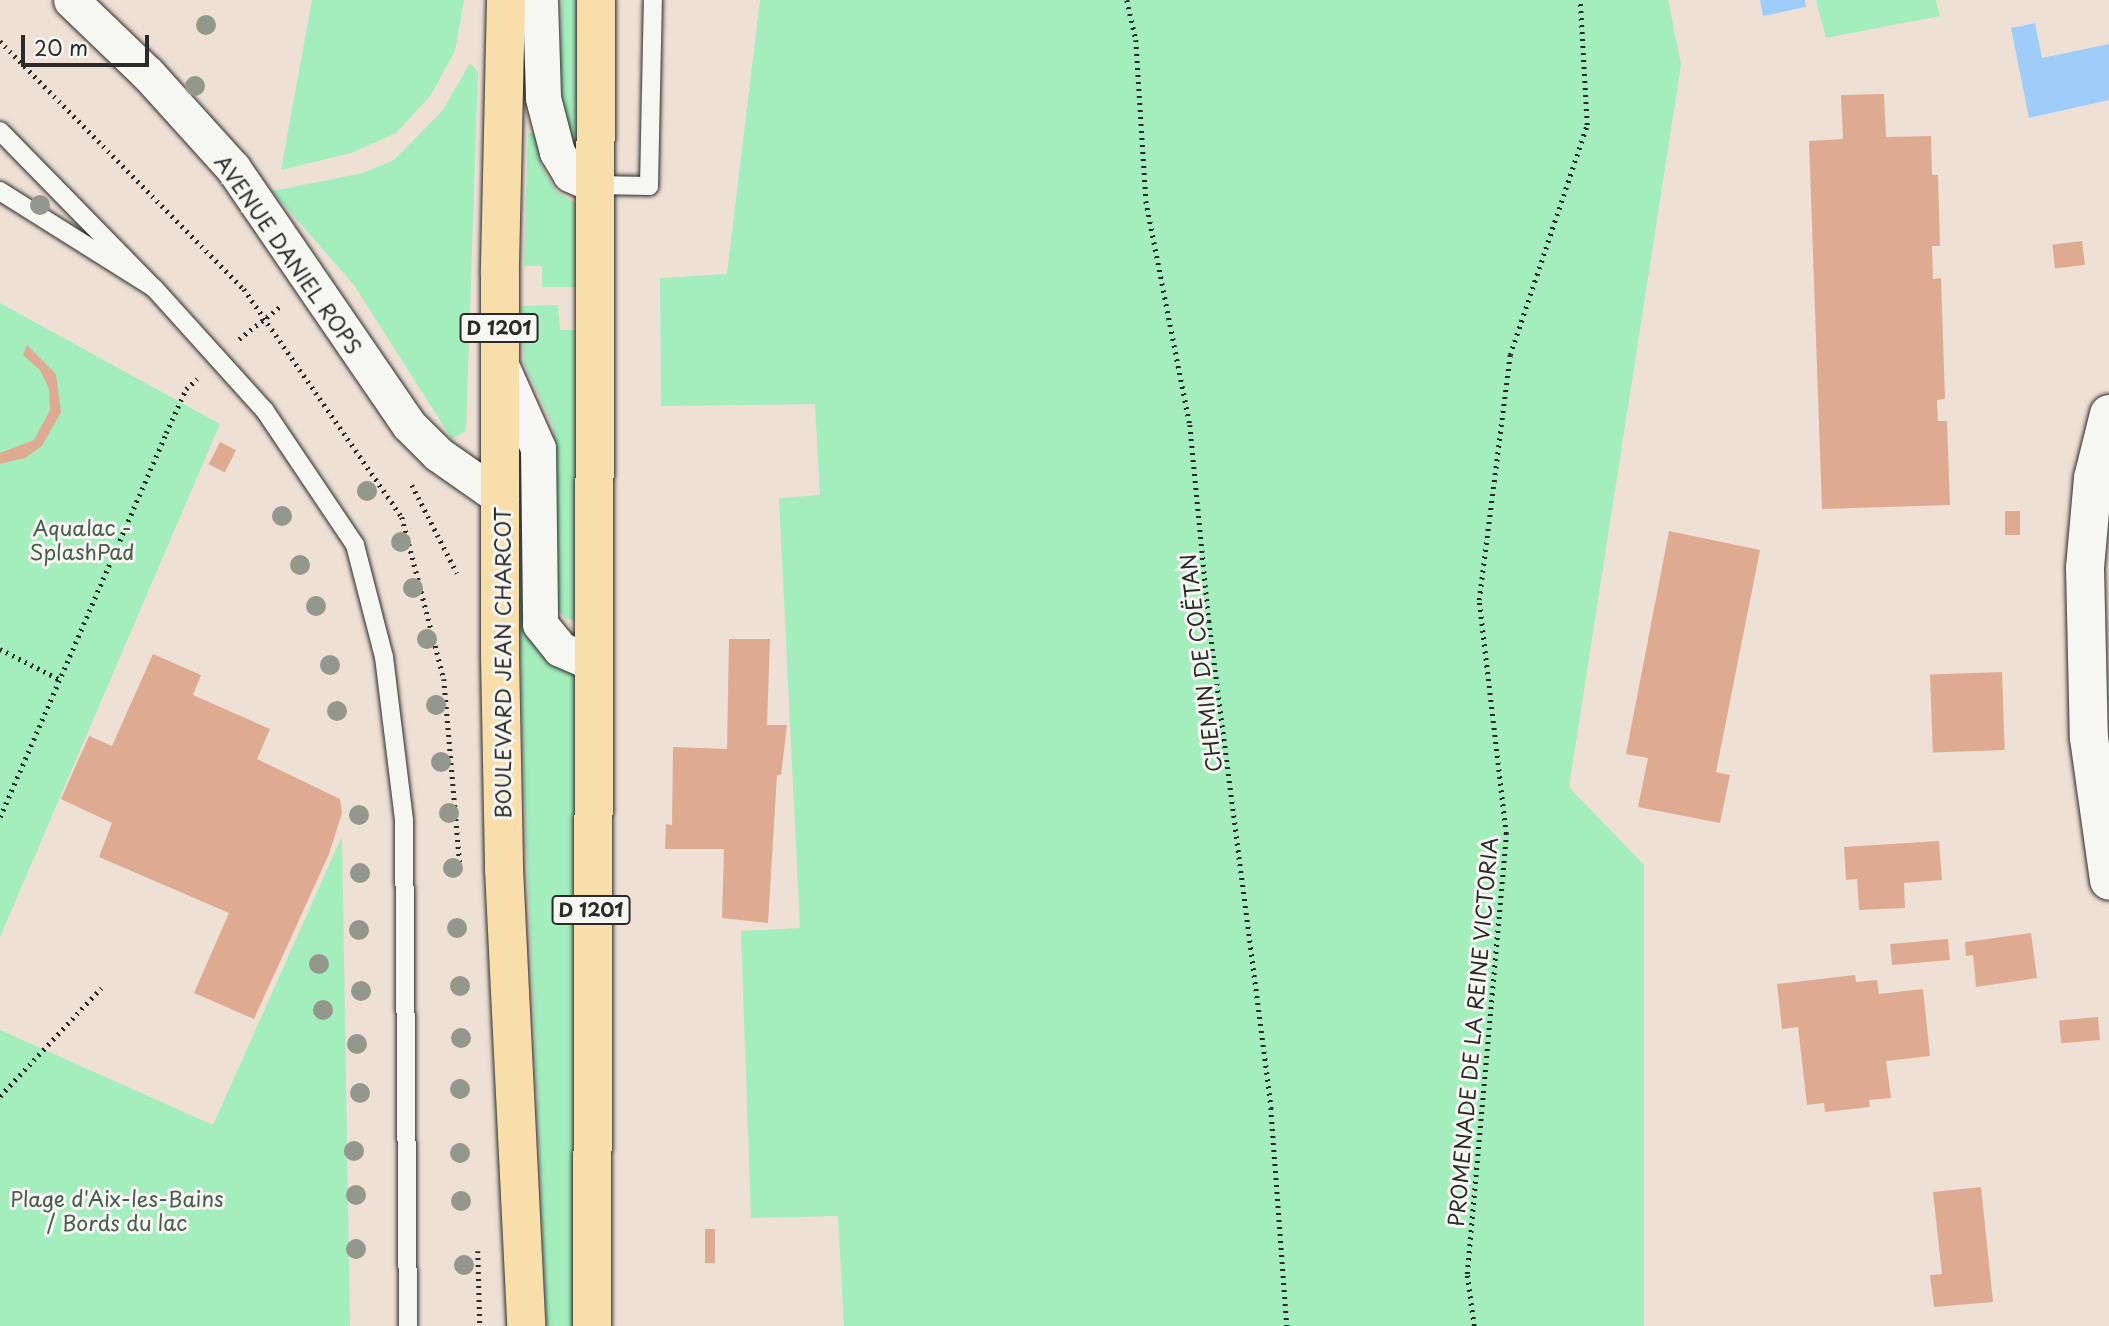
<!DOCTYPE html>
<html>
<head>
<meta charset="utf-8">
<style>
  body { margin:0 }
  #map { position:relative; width:2109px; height:1326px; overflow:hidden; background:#efe0d5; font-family:"Playpen Sans",sans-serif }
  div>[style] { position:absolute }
  .green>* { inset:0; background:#a4edbc }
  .water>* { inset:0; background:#a0ccfa }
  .building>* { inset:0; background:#deab92; transform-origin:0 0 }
  .path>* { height:4.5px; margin-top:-2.25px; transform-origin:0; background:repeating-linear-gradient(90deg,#2b2b2b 0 2px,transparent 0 7px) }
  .roads { filter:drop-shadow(0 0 2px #2b2b2b) drop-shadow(0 0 2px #2b2b2b) }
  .lane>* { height:18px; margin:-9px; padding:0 9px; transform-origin:9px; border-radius:9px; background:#f6f6f2 }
  .street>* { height:35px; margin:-17.5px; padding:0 17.5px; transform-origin:17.5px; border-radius:17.5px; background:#f6f6f2 }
  .secondary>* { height:38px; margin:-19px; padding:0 19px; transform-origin:19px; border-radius:19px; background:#f6f6f2 }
  .primary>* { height:38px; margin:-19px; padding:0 19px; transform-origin:19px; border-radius:19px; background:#f8deab }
  .trees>* { width:20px; height:20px; margin:-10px; border-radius:50%; background:#94978b }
  span { translate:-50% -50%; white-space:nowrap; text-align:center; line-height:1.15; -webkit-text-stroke:6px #f6f6f2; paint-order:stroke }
  .shield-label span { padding:2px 5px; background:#f6f6f2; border:2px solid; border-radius:5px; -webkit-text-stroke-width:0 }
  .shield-label { font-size:19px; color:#2b2b2b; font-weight:700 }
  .street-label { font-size:21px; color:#2b2b2b }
  .park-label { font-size:21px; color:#495c4f }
  .scale { position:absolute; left:21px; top:35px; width:128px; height:32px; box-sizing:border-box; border:4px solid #2b2b2b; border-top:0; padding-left:9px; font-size:21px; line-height:24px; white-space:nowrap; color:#2b2b2b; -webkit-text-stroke:5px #f6f6f2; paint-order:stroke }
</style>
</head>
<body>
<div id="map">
  <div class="green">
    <div style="clip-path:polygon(312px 0,464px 0,455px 51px,431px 95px,396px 133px,351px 153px,281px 170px)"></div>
    <div style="clip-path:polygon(562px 0,581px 0,580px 152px,564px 146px,558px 120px)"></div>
    <div style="clip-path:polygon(760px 0,1668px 0,1681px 65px,1569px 787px,1644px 865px,1644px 1326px,844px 1326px,838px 1216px,751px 1218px,741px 931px,800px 928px,779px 498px,820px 495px,815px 404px,661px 406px,660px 278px,727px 274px)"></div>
    <div style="clip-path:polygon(1816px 0,1936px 0,1940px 16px,1826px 38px)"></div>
    <div style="clip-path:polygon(470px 63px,478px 72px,466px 431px,452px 439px,354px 285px,272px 191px,363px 173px,394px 160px,443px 110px)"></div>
    <div style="clip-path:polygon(528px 133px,536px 133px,541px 166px,556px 191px,580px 206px,581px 287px,542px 287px,542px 266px,524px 266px)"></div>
    <div style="clip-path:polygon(0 303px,220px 424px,0 937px)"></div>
    <div style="clip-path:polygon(558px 305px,560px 330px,579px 330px,579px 622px,565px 618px,555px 605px,553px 426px,524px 363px,522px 306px)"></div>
    <div style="clip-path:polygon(522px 481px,526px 627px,579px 673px,580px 1326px,547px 1326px,524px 790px,516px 487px)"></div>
    <div style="clip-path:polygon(342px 836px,350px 1326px,0 1326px,0 1030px,213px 1125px)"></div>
  </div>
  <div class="water">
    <div style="clip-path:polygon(1760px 0,1805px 0,1806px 7px,1763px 16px)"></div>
    <div style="clip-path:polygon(2035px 23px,2042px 58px,2109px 44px,2109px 100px,2029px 118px,2011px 28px)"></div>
  </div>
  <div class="building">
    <div style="clip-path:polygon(1884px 94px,1886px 137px,1931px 136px,1932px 175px,1938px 175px,1940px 246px,1932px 246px,1933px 279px,1941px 278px,1945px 399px,1937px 400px,1938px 421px,1947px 421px,1950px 505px,1822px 509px,1809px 141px,1843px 139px,1841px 95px)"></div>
    <div style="left:2082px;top:241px;width:24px;height:30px;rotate:83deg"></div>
    <div style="clip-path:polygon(27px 345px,56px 374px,61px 412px,42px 446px,25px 458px,0 464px,0 453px,34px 440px,50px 410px,49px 389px,40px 370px,23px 355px)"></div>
    <div style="left:220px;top:442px;width:18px;height:25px;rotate:27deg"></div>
    <div style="left:2005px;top:511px;width:15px;height:24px"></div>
    <div style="clip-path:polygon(1669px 531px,1760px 550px,1716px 772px,1730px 775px,1720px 823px,1638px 807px,1648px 758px,1626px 754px)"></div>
    <div style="clip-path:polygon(729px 639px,770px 639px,767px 725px,787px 725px,781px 775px,777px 775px,768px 923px,722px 918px,724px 849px,665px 849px,666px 824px,672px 825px,673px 747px,727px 749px)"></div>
    <div style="clip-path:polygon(153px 654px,201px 675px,193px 695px,270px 729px,257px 759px,340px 799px,342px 813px,329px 854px,254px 1019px,194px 993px,229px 913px,99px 857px,112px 823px,61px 799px,89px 736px,112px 746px)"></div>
    <div style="left:2002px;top:672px;width:78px;height:72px;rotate:88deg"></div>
    <div style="clip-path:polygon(1939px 841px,1942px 880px,1904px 883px,1905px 908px,1859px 910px,1857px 879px,1846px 880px,1844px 847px)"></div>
    <div style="clip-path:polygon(2031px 933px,2037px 978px,1976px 987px,1973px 955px,1966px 956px,1965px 942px)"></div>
    <div style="left:1948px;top:939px;width:21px;height:58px;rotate:85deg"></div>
    <div style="clip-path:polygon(1855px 975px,1856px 982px,1877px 980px,1879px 994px,1923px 989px,1930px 1056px,1886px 1061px,1891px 1098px,1869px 1100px,1870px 1107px,1825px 1112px,1824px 1103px,1807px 1105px,1798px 1027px,1782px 1029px,1777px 984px)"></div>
    <div style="left:2098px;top:1017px;width:23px;height:39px;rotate:85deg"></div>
    <div style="clip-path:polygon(1981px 1187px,1993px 1302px,1934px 1307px,1930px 1275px,1942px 1274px,1933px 1192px)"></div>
    <div style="left:705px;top:1229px;width:10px;height:34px"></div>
  </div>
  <div class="path">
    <div style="left:1127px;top:0;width:41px;rotate:77.3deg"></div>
    <div style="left:1136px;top:40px;width:161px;rotate:86.4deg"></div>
    <div style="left:1146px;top:201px;width:228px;rotate:78.9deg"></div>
    <div style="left:1190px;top:425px;width:197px;rotate:84.5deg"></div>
    <div style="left:1209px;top:621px;width:491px;rotate:82.7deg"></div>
    <div style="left:1271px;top:1108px;width:219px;rotate:85.8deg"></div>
    <div style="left:0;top:41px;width:348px;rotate:45.5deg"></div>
    <div style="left:244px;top:289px;width:277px;rotate:55.3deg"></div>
    <div style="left:402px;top:517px;width:167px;rotate:75.5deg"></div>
    <div style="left:444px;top:679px;width:187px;rotate:85.1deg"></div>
    <div style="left:239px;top:339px;width:55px;rotate:-38.3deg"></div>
    <div style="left:412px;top:485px;width:99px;rotate:62.9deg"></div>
    <div style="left:0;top:649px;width:66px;rotate:27deg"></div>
    <div style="left:0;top:817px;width:418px;rotate:-66.6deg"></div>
    <div style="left:166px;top:433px;width:48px;rotate:-65.6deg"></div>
    <div style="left:186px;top:389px;width:15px;rotate:-42deg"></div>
    <div style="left:0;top:1096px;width:148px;rotate:-46.9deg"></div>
    <div style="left:478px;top:1251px;width:75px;rotate:88.5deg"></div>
    <div style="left:1474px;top:1326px;width:52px;rotate:-97.7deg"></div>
    <div style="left:1467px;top:1274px;width:442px;rotate:-84.9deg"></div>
    <div style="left:1506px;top:834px;width:236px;rotate:-96.6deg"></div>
    <div style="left:1479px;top:600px;width:247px;rotate:-82.8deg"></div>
    <div style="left:1510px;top:355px;width:243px;rotate:-71.5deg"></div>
    <div style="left:1587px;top:125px;width:125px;rotate:-93.2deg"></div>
  </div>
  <div class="roads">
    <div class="lane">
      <div style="left:0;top:131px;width:220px;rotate:45.6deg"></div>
      <div style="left:154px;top:288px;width:182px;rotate:-147.8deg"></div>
      <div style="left:595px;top:185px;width:54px;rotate:1.1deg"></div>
      <div style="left:649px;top:186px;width:186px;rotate:-88.8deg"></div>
      <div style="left:154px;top:288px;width:166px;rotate:47.9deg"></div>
      <div style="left:265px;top:411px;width:161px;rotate:56.1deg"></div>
      <div style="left:355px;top:545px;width:116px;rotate:75.5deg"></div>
      <div style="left:384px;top:657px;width:165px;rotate:83deg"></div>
      <div style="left:404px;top:821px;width:505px;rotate:89.55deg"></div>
    </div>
    <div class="street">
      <div style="left:71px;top:0;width:107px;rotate:43.9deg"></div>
      <div style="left:148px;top:74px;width:127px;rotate:47.9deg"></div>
      <div style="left:233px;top:168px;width:311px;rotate:55.6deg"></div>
      <div style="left:409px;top:425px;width:41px;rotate:45deg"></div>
      <div style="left:438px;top:454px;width:77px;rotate:34.9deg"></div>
      <div style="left:540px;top:0;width:98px;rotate:88.2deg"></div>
      <div style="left:543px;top:98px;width:56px;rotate:75.5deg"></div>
      <div style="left:557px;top:152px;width:26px;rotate:59deg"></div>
      <div style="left:570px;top:174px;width:27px;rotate:24deg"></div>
      <div style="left:501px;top:365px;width:91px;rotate:66deg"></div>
      <div style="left:538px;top:448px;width:176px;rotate:89.3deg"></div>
      <div style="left:540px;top:624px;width:32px;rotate:51deg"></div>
      <div style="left:560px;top:649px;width:34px;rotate:23deg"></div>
    </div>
    <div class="secondary">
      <div style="left:2109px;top:414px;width:66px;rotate:104deg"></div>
      <div style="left:2093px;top:478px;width:90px;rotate:95.1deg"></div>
      <div style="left:2085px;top:568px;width:170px;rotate:88.7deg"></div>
      <div style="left:2089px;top:738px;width:144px;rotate:82deg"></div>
    </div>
    <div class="primary">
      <div style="left:506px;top:0;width:274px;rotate:91.3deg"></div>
      <div style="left:500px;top:274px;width:382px;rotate:90deg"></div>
      <div style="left:500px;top:656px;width:213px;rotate:88.9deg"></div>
      <div style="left:504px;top:869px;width:458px;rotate:87.2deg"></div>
      <div style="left:592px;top:1326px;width:1326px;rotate:-89.83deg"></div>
    </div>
  </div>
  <div class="trees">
    <div style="left:206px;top:25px"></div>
    <div style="left:195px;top:86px"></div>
    <div style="left:40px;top:205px"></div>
    <div style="left:367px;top:491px"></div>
    <div style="left:282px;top:516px"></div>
    <div style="left:401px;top:542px"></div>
    <div style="left:300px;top:565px"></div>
    <div style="left:413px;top:588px"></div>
    <div style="left:316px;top:606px"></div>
    <div style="left:427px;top:639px"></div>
    <div style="left:330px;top:665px"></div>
    <div style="left:436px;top:705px"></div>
    <div style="left:337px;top:711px"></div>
    <div style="left:441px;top:762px"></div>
    <div style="left:449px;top:813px"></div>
    <div style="left:359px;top:815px"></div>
    <div style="left:453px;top:868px"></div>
    <div style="left:360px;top:873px"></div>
    <div style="left:457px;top:928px"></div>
    <div style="left:359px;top:930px"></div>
    <div style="left:319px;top:964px"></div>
    <div style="left:460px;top:986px"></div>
    <div style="left:361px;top:991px"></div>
    <div style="left:323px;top:1010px"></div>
    <div style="left:461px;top:1038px"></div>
    <div style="left:357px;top:1044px"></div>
    <div style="left:460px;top:1089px"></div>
    <div style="left:360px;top:1093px"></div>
    <div style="left:354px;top:1151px"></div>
    <div style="left:460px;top:1153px"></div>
    <div style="left:356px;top:1195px"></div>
    <div style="left:461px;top:1201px"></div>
    <div style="left:356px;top:1249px"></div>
    <div style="left:464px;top:1265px"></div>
  </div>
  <div class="shield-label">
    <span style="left:499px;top:328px">D 1201</span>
    <span style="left:591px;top:910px">D 1201</span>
  </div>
  <div class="street-label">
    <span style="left:289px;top:254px;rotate:55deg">AVENUE DANIEL ROPS</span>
    <span style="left:502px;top:663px;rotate:-90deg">BOULEVARD JEAN CHARCOT</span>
    <span style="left:1200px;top:663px;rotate:-97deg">CHEMIN DE COËTAN</span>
    <span style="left:1472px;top:1032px;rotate:-85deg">PROMENADE DE LA REINE VICTORIA</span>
  </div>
  <div class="park-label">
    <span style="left:82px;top:539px">Aqualac -<br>SplashPad</span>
    <span style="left:117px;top:1210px">Plage d'Aix-les-Bains<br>/ Bords du lac</span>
  </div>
  <div class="scale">20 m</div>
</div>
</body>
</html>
